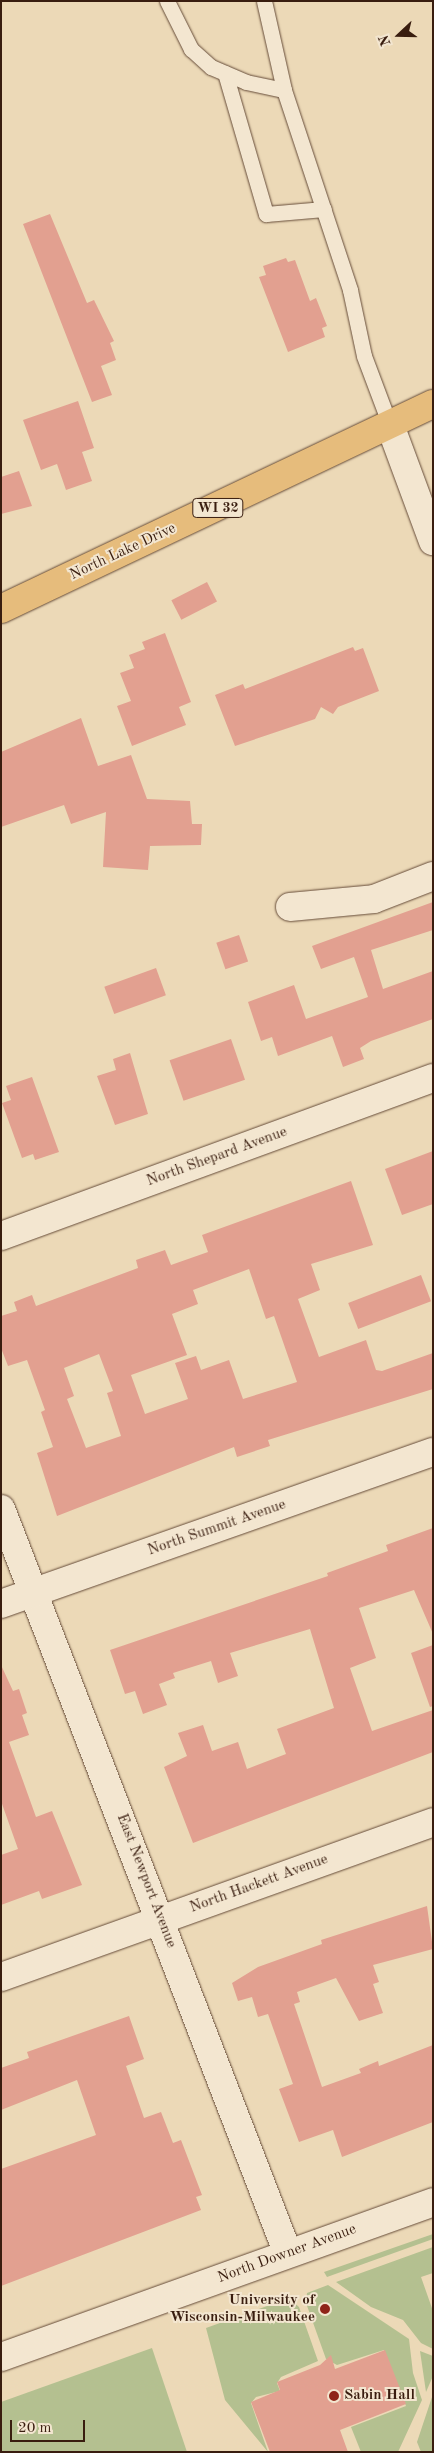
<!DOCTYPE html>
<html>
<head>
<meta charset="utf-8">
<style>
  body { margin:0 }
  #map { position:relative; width:434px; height:2453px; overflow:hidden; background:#ecd9b7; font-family:"Old Standard TT",serif }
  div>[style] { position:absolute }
  .green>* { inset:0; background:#b4c090 }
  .building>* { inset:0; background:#e2a090; transform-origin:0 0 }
  .roads { filter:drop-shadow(0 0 1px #664c39) drop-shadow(0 0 1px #664c39) }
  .lane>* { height:15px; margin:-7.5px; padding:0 7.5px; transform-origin:7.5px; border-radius:7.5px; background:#f3e6d0 }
  .street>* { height:28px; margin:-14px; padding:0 14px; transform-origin:14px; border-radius:14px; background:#f3e6d0 }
  .secondary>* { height:28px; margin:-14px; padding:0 14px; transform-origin:14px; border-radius:14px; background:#f3e6d0 }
  .primary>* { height:28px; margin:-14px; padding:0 14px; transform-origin:14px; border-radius:14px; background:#e6bc7c }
  .dots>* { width:14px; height:14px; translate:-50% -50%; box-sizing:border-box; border:2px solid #f3e6d0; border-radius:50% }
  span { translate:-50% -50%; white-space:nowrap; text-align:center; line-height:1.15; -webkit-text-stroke:4px #f3e6d0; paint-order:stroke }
  .shield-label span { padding:1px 4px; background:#f3e6d0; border:1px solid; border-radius:4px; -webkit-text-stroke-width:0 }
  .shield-label { font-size:14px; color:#391d0f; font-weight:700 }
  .street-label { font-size:15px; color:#391d0f }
  .poi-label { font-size:15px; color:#391d0f; font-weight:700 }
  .right { translate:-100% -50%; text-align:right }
  .left { translate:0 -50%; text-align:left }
  .frame { position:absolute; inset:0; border:2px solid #391d0f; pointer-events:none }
  .north { position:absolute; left:374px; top:10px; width:50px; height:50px; -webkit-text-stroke:4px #f3e6d0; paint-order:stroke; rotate:249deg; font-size:14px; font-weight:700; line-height:20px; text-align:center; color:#391d0f }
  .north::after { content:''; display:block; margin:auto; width:18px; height:22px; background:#391d0f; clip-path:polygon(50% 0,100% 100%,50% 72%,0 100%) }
  .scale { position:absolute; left:10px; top:2420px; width:75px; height:22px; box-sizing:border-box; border:2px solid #391d0f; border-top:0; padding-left:6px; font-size:15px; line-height:18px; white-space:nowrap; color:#391d0f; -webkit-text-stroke:4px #f3e6d0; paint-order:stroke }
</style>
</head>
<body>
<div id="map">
  <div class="green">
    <div style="clip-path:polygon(433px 2234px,433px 2239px,327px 2277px,324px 2272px)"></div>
    <div style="clip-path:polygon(433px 2247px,433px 2273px,421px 2277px,433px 2311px,433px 2349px,421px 2343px,403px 2320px,371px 2307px,336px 2282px)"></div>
    <div style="clip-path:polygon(328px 2285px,409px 2339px,413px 2373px,422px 2400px,398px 2452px,361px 2452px,351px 2427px,406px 2406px,384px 2350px,337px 2365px,326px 2359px,306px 2303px,307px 2293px)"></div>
    <div style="clip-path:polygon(289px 2298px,299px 2307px,318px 2361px,281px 2377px,277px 2383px,280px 2391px,256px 2397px,251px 2403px,268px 2452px,225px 2400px,206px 2328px)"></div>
    <div style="clip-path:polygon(152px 2348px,187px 2452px,1px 2452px,1px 2402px)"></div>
    <div style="clip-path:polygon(420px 2351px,433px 2356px,433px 2376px,426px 2392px)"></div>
    <div style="clip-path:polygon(433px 2394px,433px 2452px,421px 2452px,417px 2442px)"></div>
  </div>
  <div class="building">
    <div style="clip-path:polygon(50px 214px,87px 303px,94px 300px,114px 341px,110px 343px,116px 360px,101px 366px,112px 395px,92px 402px,23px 224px)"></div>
    <div style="clip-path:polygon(286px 258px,288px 262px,295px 260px,310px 301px,316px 298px,327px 326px,322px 328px,325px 337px,288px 352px,259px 277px,266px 275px,263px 266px)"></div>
    <div style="clip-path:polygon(78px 401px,94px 448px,82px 452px,92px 481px,66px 490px,57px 464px,41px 470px,23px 420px)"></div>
    <div style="clip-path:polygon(19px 471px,32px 506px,1px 514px,1px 477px)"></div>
    <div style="left:207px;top:582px;width:22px;height:40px;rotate:63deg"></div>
    <div style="clip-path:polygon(165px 633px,191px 702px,179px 707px,186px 725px,132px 746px,117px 706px,131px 701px,120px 673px,134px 668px,129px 655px,145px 649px,142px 642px)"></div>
    <div style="clip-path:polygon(353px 647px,355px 651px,363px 648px,379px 691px,338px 707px,333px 714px,321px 707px,315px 719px,235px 746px,215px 695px,243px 684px,245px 689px)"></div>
    <div style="clip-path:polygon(81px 718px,98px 766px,131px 755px,147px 799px,190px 801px,192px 824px,202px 824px,201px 845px,150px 846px,148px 870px,103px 867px,106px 812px,71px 824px,64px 805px,1px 827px,1px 752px)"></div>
    <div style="clip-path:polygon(433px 902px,433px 930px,371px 950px,383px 989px,433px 971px,433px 1019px,371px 1041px,360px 1048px,364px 1059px,343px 1067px,332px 1036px,278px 1056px,272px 1037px,261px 1041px,248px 1002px,294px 985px,306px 1019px,368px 997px,354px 957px,321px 969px,312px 946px)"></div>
    <div style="left:239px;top:935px;width:28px;height:24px;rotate:71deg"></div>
    <div style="left:156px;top:968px;width:29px;height:55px;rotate:70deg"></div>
    <div style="left:231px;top:1039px;width:43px;height:65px;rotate:71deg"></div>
    <div style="clip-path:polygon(130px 1053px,148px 1114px,115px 1125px,97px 1076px,116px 1070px,113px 1059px)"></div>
    <div style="clip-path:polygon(32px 1077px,59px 1152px,35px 1160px,33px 1154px,22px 1158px,2px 1103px,11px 1100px,6px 1086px)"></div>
    <div style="clip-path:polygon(433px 1151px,433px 1204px,402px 1215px,385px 1169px)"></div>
    <div style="clip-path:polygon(evenodd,351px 1181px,373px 1245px,311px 1264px,320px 1290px,298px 1299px,319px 1357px,366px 1340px,376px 1370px,382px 1371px,433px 1353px,433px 1389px,268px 1440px,270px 1446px,237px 1457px,234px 1447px,57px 1516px,37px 1453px,53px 1447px,41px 1412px,45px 1410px,27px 1360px,8px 1366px,1px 1348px,1px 1316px,17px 1311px,14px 1302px,32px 1295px,36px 1306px,138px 1268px,136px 1260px,165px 1250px,171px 1265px,208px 1252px,202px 1235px,351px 1181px,249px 1269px,266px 1319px,274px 1316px,297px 1382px,243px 1399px,229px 1360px,201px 1370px,196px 1356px,175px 1363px,188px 1399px,145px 1414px,131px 1375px,187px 1355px,172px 1314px,198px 1304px,193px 1290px,249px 1269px,351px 1181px,99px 1354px,113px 1391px,107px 1393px,121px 1436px,86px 1448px,67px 1399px,74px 1396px,64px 1368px,99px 1354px)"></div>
    <div style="left:421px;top:1275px;width:28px;height:78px;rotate:69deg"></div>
    <div style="clip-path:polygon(433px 1528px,433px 1634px,414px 1590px,359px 1608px,376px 1658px,350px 1668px,372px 1731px,433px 1710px,433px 1752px,193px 1843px,164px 1767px,187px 1756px,178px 1733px,203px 1725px,212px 1751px,238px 1742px,247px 1769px,286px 1754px,277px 1729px,334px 1708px,310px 1629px,230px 1653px,238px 1676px,218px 1683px,211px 1661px,173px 1673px,175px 1678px,159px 1684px,167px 1705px,143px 1714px,135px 1691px,125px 1694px,110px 1650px,328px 1576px,327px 1573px,388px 1551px,386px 1545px)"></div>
    <div style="clip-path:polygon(433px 1645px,433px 1706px,430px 1707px,411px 1653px)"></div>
    <div style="clip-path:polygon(1px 1665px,13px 1691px,19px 1689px,27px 1713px,22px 1715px,29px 1735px,9px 1742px,36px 1817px,52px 1811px,82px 1885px,42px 1899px,39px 1891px,1px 1905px,1px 1855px,18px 1849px,1px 1801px)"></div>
    <div style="clip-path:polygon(427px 1906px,433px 1949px,373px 1965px,379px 1982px,373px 1984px,383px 2013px,359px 2021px,336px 1978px,297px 1992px,300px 2002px,294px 2004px,322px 2087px,361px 2073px,359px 2069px,378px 2061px,379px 2066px,433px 2045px,433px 2122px,342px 2157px,333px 2130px,299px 2142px,279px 2089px,293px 2084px,268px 2014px,258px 2017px,252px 1997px,238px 2001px,232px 1983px,258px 1967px,322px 1944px,321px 1940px)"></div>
    <div style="clip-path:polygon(129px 2016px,144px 2059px,126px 2066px,144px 2118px,161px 2112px,173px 2143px,181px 2140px,202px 2195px,196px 2197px,201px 2210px,1px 2286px,1px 2169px,96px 2135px,77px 2080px,1px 2110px,1px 2068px,29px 2058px,27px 2052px)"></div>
    <div style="clip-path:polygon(385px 2350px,406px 2404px,340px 2430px,348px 2452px,270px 2452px,251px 2402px,280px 2390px,277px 2382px,320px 2365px,331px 2355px,335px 2369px)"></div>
  </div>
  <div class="roads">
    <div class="lane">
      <div style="left:167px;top:1px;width:54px;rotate:63.4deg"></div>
      <div style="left:191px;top:49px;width:27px;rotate:42deg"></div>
      <div style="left:211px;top:67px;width:38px;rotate:23deg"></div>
      <div style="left:246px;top:82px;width:39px;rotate:12deg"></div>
      <div style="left:264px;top:1px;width:91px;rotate:77.3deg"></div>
      <div style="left:284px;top:90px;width:211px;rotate:71.7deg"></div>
      <div style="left:350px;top:290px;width:67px;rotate:78deg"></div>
      <div style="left:364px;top:356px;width:74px;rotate:69.4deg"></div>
      <div style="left:225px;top:73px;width:147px;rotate:73.8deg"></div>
      <div style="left:266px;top:214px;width:58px;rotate:-4.9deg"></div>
    </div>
    <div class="street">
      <div style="left:390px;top:425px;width:124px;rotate:69.7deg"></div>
      <div style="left:290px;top:907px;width:84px;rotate:-5.4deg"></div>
      <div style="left:374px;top:899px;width:63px;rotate:-21.3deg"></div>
      <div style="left:1px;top:1236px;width:460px;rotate:-20.1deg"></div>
      <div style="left:1px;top:1509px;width:798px;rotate:68.93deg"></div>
      <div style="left:1px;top:1604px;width:458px;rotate:-19.4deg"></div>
      <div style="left:1px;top:1977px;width:459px;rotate:-19.7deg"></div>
    </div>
    <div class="secondary">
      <div style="left:1px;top:2357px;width:459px;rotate:-19.7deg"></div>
    </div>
    <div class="primary">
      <div style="left:1px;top:609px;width:478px;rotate:-25.4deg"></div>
    </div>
  </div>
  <div class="dots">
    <div style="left:325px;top:2309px;background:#8f2418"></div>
    <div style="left:334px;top:2396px;background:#8f2418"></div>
  </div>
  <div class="shield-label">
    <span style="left:218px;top:508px">WI 32</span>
  </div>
  <div class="street-label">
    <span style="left:123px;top:552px;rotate:-25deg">North Lake Drive</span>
    <span style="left:217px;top:1157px;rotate:-20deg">North Shepard Avenue</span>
    <span style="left:217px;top:1528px;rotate:-19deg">North Summit Avenue</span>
    <span style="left:146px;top:1881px;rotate:69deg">East Newport Avenue</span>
    <span style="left:259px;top:1884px;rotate:-20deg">North Hackett Avenue</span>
    <span style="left:287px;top:2254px;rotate:-20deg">North Downer Avenue</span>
  </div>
  <div class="poi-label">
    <span class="right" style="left:315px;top:2309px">University of<br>Wisconsin-Milwaukee</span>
    <span class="left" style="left:344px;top:2396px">Sabin Hall</span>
  </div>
  <div class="frame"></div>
  <div class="north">N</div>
  <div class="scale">20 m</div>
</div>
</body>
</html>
